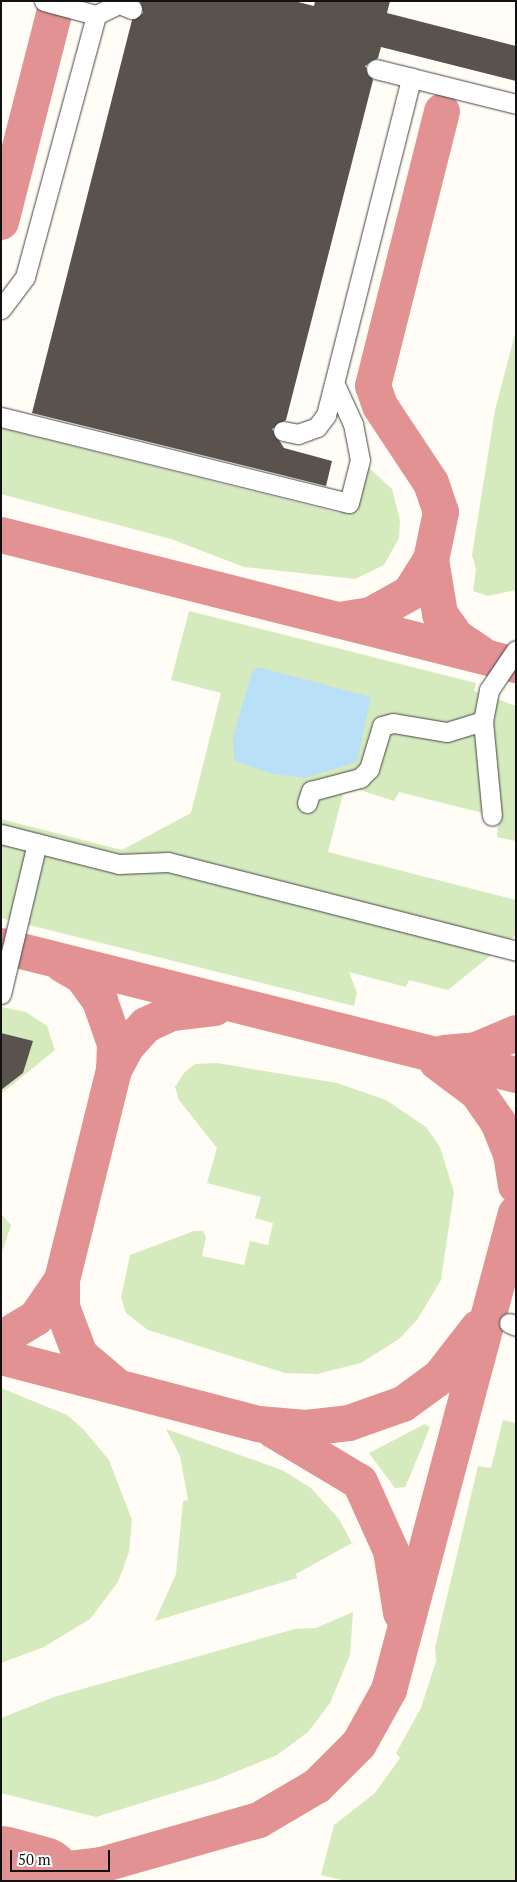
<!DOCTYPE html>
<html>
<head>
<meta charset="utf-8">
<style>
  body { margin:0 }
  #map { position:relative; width:517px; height:1882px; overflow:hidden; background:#fffdf5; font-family:"PT Serif",serif }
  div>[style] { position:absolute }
  .green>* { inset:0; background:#d5ebbd }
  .water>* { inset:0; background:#b9e0f7 }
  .taxiway>* { height:36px; margin:-18px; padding:0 18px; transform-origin:18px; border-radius:18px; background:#e29292 }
  .runway>* { height:90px; margin:-45px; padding:0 45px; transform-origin:45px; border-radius:45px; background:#e29292 }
  .building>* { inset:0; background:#5a524d }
  .roads { filter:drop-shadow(0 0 1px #444) drop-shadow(0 0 1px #444) }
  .minor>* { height:19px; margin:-9.5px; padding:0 9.5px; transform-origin:9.5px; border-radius:9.5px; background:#fff }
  span { translate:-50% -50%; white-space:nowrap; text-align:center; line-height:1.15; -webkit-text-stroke:5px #fff; paint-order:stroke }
  .frame { position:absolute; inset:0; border:2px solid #111; pointer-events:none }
  .scale { position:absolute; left:10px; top:1850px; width:100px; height:22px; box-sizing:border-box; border:2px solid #111; border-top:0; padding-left:6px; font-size:15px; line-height:18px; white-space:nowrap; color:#111; -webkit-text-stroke:4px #fff; paint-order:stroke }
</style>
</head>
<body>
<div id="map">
  <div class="green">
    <div style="clip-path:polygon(516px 330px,516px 590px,488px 596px,473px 591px,476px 569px,472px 555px,495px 410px)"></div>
    <div style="clip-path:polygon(1px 428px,339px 513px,353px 507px,365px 464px,392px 489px,400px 520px,399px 538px,384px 565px,355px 579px,244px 567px,171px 539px,1px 494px)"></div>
    <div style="clip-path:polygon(189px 611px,476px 683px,474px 691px,516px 706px,516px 841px,497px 837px,499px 817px,399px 792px,394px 801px,360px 790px,343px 794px,328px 852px,516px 900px,516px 935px,448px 990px,409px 980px,406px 987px,349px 972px,357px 993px,354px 1006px,1px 918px,1px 819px,122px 850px,191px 813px,221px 693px,171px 680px)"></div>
    <div style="clip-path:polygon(1px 1007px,26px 1012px,47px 1026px,55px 1050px,1px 1094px)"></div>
    <div style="clip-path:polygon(217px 1063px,337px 1083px,386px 1100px,426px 1127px,440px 1147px,454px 1192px,441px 1280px,417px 1320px,399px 1339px,361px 1363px,317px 1374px,285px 1373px,148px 1330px,126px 1313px,121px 1298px,130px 1255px,194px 1231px,203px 1231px,206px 1237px,202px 1256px,244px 1265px,250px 1241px,268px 1245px,273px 1223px,255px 1218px,261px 1197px,207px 1183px,217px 1148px,179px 1100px,175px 1087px,184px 1073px,195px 1064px)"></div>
    <div style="clip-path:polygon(1px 1214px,11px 1225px,1px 1255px)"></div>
    <div style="clip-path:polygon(1px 1388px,67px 1415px,83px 1429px,109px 1460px,132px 1520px,129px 1552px,118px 1582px,90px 1619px,44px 1647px,1px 1663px)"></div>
    <div style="clip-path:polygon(503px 1420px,516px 1423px,516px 1881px,346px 1881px,321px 1875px,334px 1825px,375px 1793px,400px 1758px,396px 1753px,421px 1708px,436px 1661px,435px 1647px,478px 1466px,491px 1468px)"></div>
    <div style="clip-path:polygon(425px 1424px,430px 1427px,410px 1476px,405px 1487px,395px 1488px,369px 1453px)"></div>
    <div style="clip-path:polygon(166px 1429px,282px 1470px,311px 1488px,339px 1519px,352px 1543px,296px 1574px,297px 1578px,155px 1621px,176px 1574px,183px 1501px,188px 1500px,180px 1456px)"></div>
    <div style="clip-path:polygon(353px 1612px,350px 1655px,330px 1703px,308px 1732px,277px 1755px,216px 1780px,96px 1817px,1px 1793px,1px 1718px,54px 1697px,295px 1629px,316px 1628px)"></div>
  </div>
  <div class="water">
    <div style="clip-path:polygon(258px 667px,371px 697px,357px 762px,305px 778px,273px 774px,234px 761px,233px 737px,252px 672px)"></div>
  </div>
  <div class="taxiway">
    <div style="left:1px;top:222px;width:219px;rotate:-75.7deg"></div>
    <div style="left:1px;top:535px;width:531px;rotate:14.17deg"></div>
    <div style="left:431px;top:560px;width:55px;rotate:80.5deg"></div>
    <div style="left:440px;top:614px;width:28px;rotate:55deg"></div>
    <div style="left:456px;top:637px;width:30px;rotate:34deg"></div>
    <div style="left:339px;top:620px;width:32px;rotate:-9deg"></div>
    <div style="left:371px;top:615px;width:45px;rotate:-29.4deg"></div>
    <div style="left:410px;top:593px;width:39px;rotate:-58deg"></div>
    <div style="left:431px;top:560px;width:49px;rotate:-78.2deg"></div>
    <div style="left:441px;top:512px;width:31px;rotate:-109deg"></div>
    <div style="left:431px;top:483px;width:92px;rotate:-123.5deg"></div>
    <div style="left:380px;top:406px;width:21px;rotate:-109deg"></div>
    <div style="left:373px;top:386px;width:283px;rotate:-75.9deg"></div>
    <div style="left:1px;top:946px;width:531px;rotate:14.06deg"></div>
    <div style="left:63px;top:965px;width:22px;rotate:30deg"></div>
    <div style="left:82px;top:976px;width:31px;rotate:54deg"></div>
    <div style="left:100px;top:1001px;width:46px;rotate:70.8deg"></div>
    <div style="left:115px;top:1044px;width:26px;rotate:92deg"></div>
    <div style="left:114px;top:1070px;width:216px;rotate:103.9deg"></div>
    <div style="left:62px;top:1280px;width:27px;rotate:90deg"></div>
    <div style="left:62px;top:1307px;width:51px;rotate:69.4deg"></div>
    <div style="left:80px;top:1355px;width:43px;rotate:40.3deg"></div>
    <div style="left:444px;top:1053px;width:32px;rotate:-5deg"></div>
    <div style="left:476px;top:1050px;width:43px;rotate:-23deg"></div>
    <div style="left:437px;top:1062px;width:50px;rotate:36.9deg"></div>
    <div style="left:477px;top:1092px;width:37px;rotate:55deg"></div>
    <div style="left:498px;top:1122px;width:35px;rotate:68deg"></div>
    <div style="left:511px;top:1154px;width:32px;rotate:81deg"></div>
    <div style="left:114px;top:1070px;width:27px;rotate:-62deg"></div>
    <div style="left:127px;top:1046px;width:28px;rotate:-48deg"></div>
    <div style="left:146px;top:1025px;width:29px;rotate:-25deg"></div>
    <div style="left:172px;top:1013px;width:43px;rotate:-6.6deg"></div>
    <div style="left:1px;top:1339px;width:41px;rotate:-31deg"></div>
    <div style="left:36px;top:1318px;width:46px;rotate:-55.6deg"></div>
    <div style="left:1px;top:1357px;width:267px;rotate:14.6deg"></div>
    <div style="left:259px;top:1424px;width:47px;rotate:4.9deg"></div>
    <div style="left:306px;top:1428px;width:43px;rotate:-6.6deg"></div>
    <div style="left:349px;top:1423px;width:57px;rotate:-19.4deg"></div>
    <div style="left:403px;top:1404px;width:46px;rotate:-36.1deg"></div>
    <div style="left:440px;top:1377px;width:62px;rotate:-52.2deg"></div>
    <div style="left:273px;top:1430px;width:101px;rotate:30.9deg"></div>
    <div style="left:360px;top:1482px;width:76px;rotate:65.8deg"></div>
    <div style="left:391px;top:1551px;width:63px;rotate:80.8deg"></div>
    <div style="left:1px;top:1868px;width:58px;rotate:2deg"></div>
    <div style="left:59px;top:1870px;width:42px;rotate:-6.8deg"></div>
    <div style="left:101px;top:1865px;width:164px;rotate:-15.9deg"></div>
    <div style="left:259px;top:1820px;width:67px;rotate:-30.4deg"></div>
    <div style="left:317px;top:1786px;width:59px;rotate:-45deg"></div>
    <div style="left:359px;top:1744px;width:62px;rotate:-60.9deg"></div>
    <div style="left:389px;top:1690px;width:493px;rotate:-75.1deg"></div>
  </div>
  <div class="runway">
    <div style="left:1px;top:1871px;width:39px;rotate:15deg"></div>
  </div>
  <div class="building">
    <div style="clip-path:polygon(140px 1px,294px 1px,314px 6px,315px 1px,390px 1px,387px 13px,516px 46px,516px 81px,381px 47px,378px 58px,365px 66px,373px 80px,286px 420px,272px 429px,284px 448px,332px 461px,326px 486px,32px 413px,132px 20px,143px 13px)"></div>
    <div style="clip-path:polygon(1px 1033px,33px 1041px,23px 1073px,1px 1090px)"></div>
  </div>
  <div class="roads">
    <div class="minor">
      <div style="left:44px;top:1px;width:54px;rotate:15.1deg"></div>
      <div style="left:96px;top:15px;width:25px;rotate:-26deg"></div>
      <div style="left:119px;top:4px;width:14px;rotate:21deg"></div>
      <div style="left:376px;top:69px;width:144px;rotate:14deg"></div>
      <div style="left:1px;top:309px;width:40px;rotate:-53deg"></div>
      <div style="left:25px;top:277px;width:271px;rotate:-74.8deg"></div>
      <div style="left:1px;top:417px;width:358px;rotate:13.9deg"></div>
      <div style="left:349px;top:503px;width:44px;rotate:-75.7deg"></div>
      <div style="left:360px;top:460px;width:37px;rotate:-101deg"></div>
      <div style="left:353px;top:424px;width:41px;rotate:-114.7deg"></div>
      <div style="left:283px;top:431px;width:15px;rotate:11deg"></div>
      <div style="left:298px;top:434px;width:20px;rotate:-20deg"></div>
      <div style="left:317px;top:427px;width:15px;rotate:-53deg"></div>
      <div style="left:326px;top:415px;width:348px;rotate:-75.8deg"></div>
      <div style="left:483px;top:721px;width:95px;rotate:84.6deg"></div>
      <div style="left:307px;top:803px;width:13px;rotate:-72deg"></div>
      <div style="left:311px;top:791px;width:51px;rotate:-14.9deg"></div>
      <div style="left:360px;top:778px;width:13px;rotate:-45deg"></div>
      <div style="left:369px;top:769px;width:45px;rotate:-73.2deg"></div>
      <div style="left:382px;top:726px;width:11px;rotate:-15deg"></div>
      <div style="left:393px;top:723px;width:55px;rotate:9.5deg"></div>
      <div style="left:447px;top:732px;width:38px;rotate:-17deg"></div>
      <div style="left:483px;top:721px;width:32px;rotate:-79deg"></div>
      <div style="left:489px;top:690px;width:48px;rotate:-56deg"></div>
      <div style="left:1px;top:834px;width:122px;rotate:14.3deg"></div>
      <div style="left:119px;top:864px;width:49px;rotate:-2.3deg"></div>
      <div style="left:168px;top:862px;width:359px;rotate:14.3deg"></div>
      <div style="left:1px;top:994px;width:155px;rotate:-76.6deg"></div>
      <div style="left:509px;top:1323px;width:8px;rotate:23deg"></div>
    </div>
  </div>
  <div class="frame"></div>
  <div class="scale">50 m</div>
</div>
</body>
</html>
